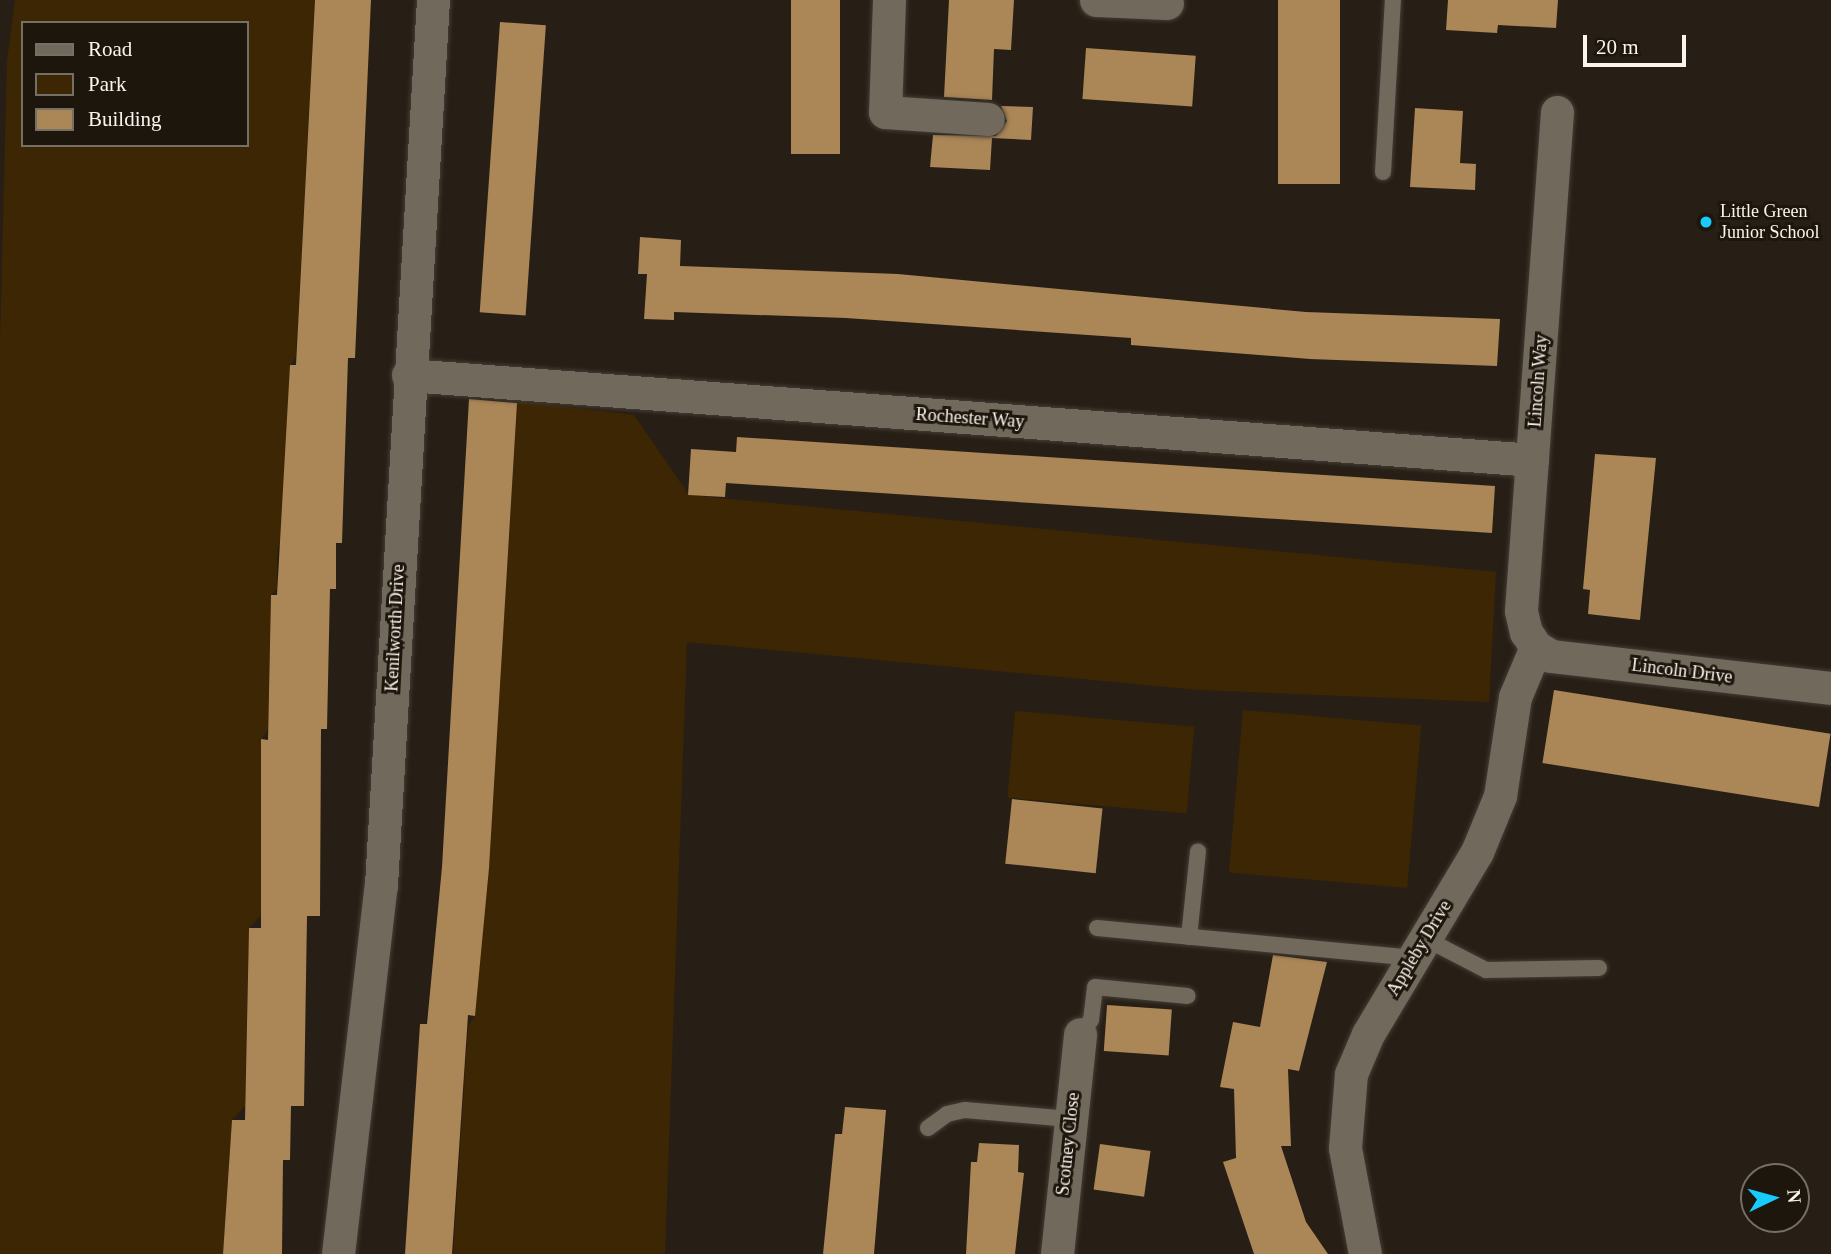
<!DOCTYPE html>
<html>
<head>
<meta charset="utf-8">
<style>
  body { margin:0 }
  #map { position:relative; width:1831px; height:1254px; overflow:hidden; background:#271f15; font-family:"Times New Roman",serif }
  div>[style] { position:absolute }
  .green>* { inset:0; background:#3d2603; transform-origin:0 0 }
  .building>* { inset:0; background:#ab8657; transform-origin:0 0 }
  .roads { filter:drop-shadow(0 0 2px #433d36) drop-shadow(0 0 2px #433d36) }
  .service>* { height:16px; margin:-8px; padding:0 8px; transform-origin:8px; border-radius:8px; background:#72695d }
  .minor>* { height:33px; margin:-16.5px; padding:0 16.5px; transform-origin:16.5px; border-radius:16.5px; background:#72695d }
  .dots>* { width:19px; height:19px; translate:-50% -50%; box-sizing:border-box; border:4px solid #1d160c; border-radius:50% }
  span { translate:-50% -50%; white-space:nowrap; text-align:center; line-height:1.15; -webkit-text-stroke:6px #1d160c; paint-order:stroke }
  .poi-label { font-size:18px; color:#f9f4ed }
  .left { translate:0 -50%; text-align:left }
  .street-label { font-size:18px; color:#f9f4ed }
  .legend { position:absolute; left:21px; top:21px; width:228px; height:126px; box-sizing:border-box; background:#1d160c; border:2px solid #756f66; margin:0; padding:9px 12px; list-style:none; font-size:21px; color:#f9f4ed }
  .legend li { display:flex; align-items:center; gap:14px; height:35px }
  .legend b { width:35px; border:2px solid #756f66 }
  .north { position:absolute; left:1740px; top:1163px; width:70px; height:70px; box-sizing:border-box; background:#1d160c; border:2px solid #756f66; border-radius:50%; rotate:85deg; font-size:19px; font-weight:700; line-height:28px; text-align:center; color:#f9f4ed }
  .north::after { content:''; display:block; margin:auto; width:24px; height:32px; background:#19cafc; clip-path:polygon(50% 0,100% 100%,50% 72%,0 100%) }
  .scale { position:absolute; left:1583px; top:35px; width:103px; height:32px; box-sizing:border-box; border:4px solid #f9f4ed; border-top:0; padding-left:9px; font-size:21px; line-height:24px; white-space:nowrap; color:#f9f4ed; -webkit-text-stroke:5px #1d160c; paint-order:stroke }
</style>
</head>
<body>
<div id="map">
  <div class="green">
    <div style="clip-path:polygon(evenodd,15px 0,315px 0,296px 357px,290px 365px,282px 542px,277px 549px,277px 589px,271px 595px,268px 729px,261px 740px,261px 915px,249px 928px,245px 1106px,232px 1120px,223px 1254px,0 1254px,0 341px,7px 62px,15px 0,23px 23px,247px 23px,247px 145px,23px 145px,23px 23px)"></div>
    <div style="clip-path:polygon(517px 401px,634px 415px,689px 495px,1496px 572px,1489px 702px,1199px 690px,687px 642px,665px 1254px,453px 1254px,468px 1027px,475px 1016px,492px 817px)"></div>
    <div style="left:1243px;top:710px;width:179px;height:163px;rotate:5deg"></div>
    <div style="left:1015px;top:711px;width:180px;height:87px;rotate:5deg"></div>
  </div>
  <div class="building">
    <div style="clip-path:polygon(315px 0,371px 0,355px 358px,348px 358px,342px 543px,336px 543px,336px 589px,330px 589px,327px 729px,321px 729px,320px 916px,307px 916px,304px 1106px,291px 1106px,290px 1160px,283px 1160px,282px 1254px,223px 1254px,232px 1120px,245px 1120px,249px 928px,261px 928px,261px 739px,268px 740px,271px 595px,277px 595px,290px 365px,296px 365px)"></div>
    <div style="left:791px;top:0;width:49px;height:154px"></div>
    <div style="clip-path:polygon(949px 0,1014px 0,1011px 50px,994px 49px,992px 100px,944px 97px)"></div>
    <div style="left:1278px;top:0;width:62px;height:184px"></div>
    <div style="clip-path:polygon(1448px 0,1558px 0,1556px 28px,1498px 25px,1497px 33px,1446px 30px)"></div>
    <div style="left:500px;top:22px;width:46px;height:291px;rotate:4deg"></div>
    <div style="left:1086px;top:48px;width:110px;height:51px;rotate:4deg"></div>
    <div style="clip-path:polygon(1001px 106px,1033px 107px,1031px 140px,992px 138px,990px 170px,930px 167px,933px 135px,996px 136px,1007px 121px)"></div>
    <div style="clip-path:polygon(1415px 108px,1463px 111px,1460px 163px,1476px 164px,1475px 190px,1410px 187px)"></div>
    <div style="clip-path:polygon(640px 237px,681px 240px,680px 266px,898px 274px,1306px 312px,1500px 319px,1497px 366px,1310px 359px,1131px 345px,1131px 338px,846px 318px,674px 312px,674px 320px,644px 319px,647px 274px,638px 274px)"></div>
    <div style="clip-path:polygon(469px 399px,517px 403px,489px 868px,475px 1016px,468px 1015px,452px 1254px,405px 1254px,420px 1024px,427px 1024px,442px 867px)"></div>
    <div style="clip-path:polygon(737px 437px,1495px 486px,1492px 533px,726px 483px,725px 497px,688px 495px,691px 449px,736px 452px)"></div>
    <div style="clip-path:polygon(1595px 454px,1656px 458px,1640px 620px,1588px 614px,1590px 590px,1583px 589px)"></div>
    <div style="left:1554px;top:690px;width:280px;height:74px;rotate:9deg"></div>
    <div style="left:1012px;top:799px;width:91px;height:65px;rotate:6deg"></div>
    <div style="clip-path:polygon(1273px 955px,1327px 962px,1299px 1071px,1288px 1069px,1291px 1146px,1281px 1146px,1306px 1222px,1328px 1254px,1254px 1254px,1223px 1162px,1236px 1158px,1234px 1089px,1220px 1087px,1233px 1022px,1260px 1027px)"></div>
    <div style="left:1107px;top:1005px;width:65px;height:46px;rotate:4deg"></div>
    <div style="clip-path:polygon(845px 1107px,886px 1110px,874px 1254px,823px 1254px,835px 1134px,842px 1134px)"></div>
    <div style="clip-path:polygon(979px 1143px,1019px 1145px,1018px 1172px,1024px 1173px,1015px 1254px,966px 1254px,971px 1162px,977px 1162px)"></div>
    <div style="left:1100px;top:1144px;width:51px;height:46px;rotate:8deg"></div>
  </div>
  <div class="roads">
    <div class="service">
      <div style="left:1383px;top:172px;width:172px;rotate:-86.7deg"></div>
      <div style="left:1097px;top:928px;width:316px;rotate:5.4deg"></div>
      <div style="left:1189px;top:937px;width:86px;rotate:-84deg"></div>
      <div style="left:1424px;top:938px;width:70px;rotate:27.3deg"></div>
      <div style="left:1486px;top:970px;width:113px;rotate:-1deg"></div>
      <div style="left:1080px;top:1034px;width:18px;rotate:-52deg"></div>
      <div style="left:1091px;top:1020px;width:33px;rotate:-83deg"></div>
      <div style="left:1095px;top:987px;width:93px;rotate:5.5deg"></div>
      <div style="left:928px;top:1128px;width:24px;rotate:-36deg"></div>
      <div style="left:947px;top:1114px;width:18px;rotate:-13deg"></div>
      <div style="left:965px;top:1110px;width:105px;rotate:4.9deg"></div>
    </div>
    <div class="minor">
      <div style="left:889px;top:0;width:112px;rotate:92deg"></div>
      <div style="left:885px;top:112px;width:103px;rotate:3.9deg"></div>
      <div style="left:1096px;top:0;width:71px;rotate:2.4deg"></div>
      <div style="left:1557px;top:112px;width:500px;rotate:94.13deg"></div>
      <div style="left:1521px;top:611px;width:22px;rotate:77deg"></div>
      <div style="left:1526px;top:632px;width:18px;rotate:56deg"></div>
      <div style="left:1536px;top:647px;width:17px;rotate:31deg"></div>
      <div style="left:1551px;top:656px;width:282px;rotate:6.5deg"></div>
      <div style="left:408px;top:375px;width:1127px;rotate:4.32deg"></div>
      <div style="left:338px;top:1254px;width:371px;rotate:-83.4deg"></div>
      <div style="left:381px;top:885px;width:887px;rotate:-86.64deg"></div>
      <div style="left:1057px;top:1254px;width:221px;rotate:-84deg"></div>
      <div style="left:1365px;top:1254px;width:108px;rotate:-100.7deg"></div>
      <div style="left:1345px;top:1148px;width:74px;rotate:-85.4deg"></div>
      <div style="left:1351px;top:1074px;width:43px;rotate:-67deg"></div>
      <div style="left:1368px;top:1034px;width:212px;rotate:-59.1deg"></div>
      <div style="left:1477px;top:852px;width:61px;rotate:-67.7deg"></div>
      <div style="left:1500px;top:796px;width:100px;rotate:-81.4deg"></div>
      <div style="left:1515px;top:697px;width:54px;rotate:-67.2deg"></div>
    </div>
  </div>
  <div class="dots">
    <div style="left:1706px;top:222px;background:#19cafc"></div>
  </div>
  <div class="poi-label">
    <span class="left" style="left:1720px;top:222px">Little Green<br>Junior School</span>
  </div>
  <div class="street-label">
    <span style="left:1538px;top:381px;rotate:-86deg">Lincoln Way</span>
    <span style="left:970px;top:418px;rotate:4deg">Rochester Way</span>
    <span style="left:395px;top:628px;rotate:-87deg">Kenilworth Drive</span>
    <span style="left:1682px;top:671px;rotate:7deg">Lincoln Drive</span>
    <span style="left:1419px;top:948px;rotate:-59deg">Appleby Drive</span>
    <span style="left:1068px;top:1144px;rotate:-84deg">Scotney Close</span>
  </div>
  <ul class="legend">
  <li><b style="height:9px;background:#72695d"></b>Road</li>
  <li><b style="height:19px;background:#3d2603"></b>Park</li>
  <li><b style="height:19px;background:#ab8657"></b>Building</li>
  </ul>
  <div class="north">N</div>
  <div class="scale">20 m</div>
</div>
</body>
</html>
